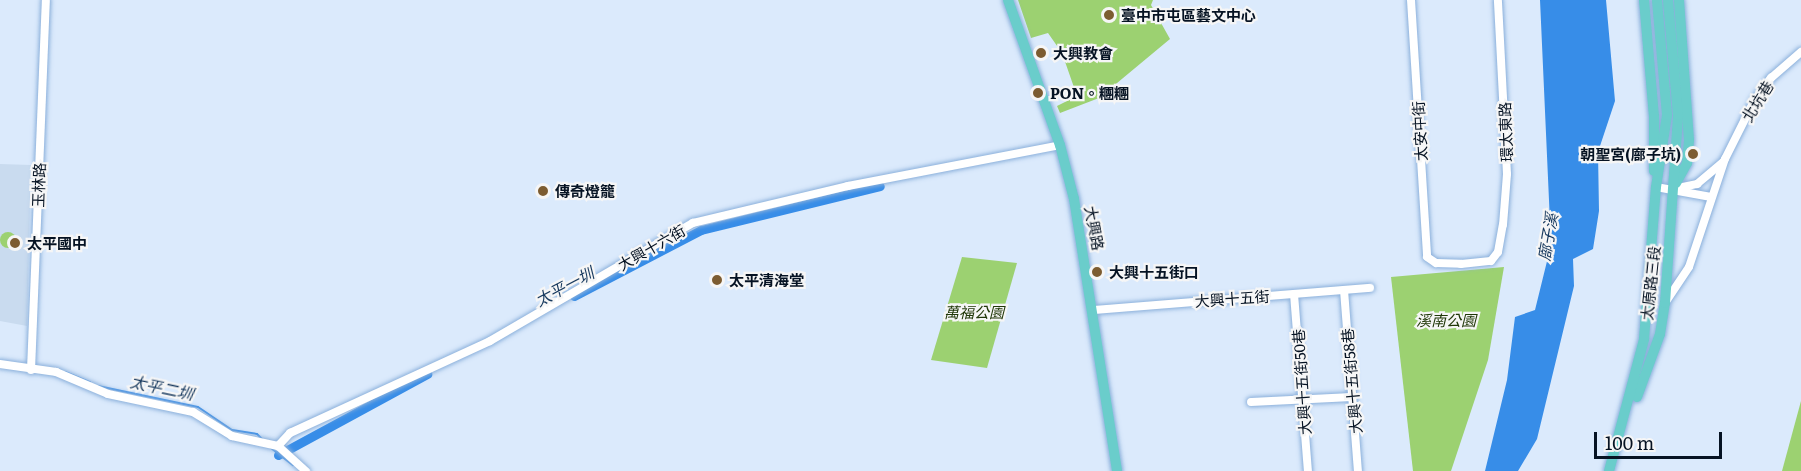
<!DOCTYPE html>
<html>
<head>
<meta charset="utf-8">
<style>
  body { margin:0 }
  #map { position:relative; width:1801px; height:471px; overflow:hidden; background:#dbeafc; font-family:Literata,"Noto Sans TC",serif }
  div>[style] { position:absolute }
  .built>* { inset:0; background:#c9dbef }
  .green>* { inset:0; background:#9cd171 }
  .round { border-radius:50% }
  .water>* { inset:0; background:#378de8 }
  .stream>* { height:2px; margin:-1px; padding:0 1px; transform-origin:1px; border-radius:1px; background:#378de8 }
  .canal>* { height:9px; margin:-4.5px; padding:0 4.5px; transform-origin:4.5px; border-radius:4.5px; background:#378de8 }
  .roads { filter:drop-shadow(0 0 2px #8bb0db) drop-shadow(0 0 2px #8bb0db) }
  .minor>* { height:8px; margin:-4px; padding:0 4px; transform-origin:4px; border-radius:4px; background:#fff }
  .major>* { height:10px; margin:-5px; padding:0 5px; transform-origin:5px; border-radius:5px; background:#6acdcb }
  .dots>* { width:16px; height:16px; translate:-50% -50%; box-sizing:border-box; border:3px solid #f6f6f6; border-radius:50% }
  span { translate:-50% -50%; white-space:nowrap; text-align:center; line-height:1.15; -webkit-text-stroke:4.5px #f6f6f6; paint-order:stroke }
  .poi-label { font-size:15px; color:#061323; font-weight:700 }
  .left { translate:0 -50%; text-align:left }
  .right { translate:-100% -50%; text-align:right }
  .street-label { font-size:15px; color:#061323 }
  .park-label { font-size:15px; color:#203708; font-style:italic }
  .water-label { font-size:16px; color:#183a5f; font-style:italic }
  .scale { position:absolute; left:1594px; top:432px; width:128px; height:27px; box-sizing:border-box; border:3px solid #061323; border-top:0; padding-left:8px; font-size:18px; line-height:21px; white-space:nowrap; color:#061323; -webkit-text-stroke:4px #f6f6f6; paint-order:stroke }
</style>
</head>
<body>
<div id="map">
  <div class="built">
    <div style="clip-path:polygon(0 164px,31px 165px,27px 326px,0 321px)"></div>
  </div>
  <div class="green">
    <div style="clip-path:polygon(1018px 0,1153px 0,1151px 5px,1170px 39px,1099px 98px,1060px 113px,1057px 106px,1077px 96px,1062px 53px,1048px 33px,1031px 38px)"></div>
    <div class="round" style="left:0;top:232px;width:16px;height:16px"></div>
    <div style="clip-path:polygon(962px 257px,1017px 263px,987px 368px,931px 360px)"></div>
    <div style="clip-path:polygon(1504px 267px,1488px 360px,1451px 471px,1413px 471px,1391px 277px)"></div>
    <div style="clip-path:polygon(1801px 401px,1801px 471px,1782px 471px)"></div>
  </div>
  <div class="water">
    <div style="clip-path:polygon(1540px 0,1606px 0,1615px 101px,1598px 152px,1599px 211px,1593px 249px,1573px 259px,1574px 286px,1537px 439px,1518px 471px,1485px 471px,1507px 380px,1515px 317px,1535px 310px,1551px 245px)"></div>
  </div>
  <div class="stream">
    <div style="left:65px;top:372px;width:27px;rotate:22deg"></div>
    <div style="left:98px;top:386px;width:102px;rotate:11.9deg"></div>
    <div style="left:198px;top:407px;width:41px;rotate:34.1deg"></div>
    <div style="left:232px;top:430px;width:25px;rotate:9deg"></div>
    <div style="left:257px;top:434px;width:8px;rotate:45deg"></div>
    <div style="left:271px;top:448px;width:28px;rotate:38deg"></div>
  </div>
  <div class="canal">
    <div style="left:574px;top:296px;width:143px;rotate:-27.5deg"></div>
    <div style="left:701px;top:230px;width:184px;rotate:-13.8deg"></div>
    <div style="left:278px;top:455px;width:170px;rotate:-28.5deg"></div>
  </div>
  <div class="roads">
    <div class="minor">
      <div style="left:1411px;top:0;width:257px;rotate:86.4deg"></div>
      <div style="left:1427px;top:257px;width:11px;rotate:34deg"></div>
      <div style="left:1436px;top:263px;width:25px;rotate:2deg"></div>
      <div style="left:1461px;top:264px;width:30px;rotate:-6deg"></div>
      <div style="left:1491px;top:261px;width:11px;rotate:-52deg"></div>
      <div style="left:1498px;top:252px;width:27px;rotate:-80deg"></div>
      <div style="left:1503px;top:225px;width:51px;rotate:-85.5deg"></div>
      <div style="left:1507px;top:174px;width:174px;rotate:-93deg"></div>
      <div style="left:1656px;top:187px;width:56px;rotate:10.3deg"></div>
      <div style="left:1673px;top:189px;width:25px;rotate:-12deg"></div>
      <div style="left:1697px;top:184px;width:34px;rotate:-40deg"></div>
      <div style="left:1344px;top:290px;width:182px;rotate:85.6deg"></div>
      <div style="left:1294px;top:294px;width:178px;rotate:85.5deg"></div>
      <div style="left:1665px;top:303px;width:43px;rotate:-56.3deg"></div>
      <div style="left:1689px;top:267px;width:114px;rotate:-71.6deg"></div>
      <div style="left:1725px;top:159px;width:65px;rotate:-63.4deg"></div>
      <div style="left:1754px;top:101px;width:29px;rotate:-54deg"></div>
      <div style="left:1771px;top:78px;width:40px;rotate:-41deg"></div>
      <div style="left:1095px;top:310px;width:276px;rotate:-4.6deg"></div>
      <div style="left:0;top:364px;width:57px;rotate:8.1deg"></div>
      <div style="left:56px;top:372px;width:56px;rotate:22.9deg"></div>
      <div style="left:108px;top:394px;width:87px;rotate:12deg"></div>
      <div style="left:193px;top:412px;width:46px;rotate:31.6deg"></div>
      <div style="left:232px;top:436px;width:47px;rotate:12.3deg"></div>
      <div style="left:31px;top:370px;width:370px;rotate:-87.7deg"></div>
      <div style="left:1251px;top:402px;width:101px;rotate:-2.8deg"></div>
      <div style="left:278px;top:446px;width:18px;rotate:-47deg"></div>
      <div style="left:290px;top:433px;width:220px;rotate:-24.7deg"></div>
      <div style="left:490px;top:341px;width:235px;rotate:-30.2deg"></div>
      <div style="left:693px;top:223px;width:159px;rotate:-13.4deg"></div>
      <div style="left:848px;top:186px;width:216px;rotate:-10.9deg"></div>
      <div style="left:278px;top:446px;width:38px;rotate:42deg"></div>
    </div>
    <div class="major">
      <div style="left:1008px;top:0;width:154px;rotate:70.3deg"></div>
      <div style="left:1060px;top:145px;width:56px;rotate:75.5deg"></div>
      <div style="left:1074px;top:199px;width:275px;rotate:81deg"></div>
      <div style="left:1644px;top:0;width:116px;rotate:85.1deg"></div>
      <div style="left:1654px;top:116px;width:55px;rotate:90deg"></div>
      <div style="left:1676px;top:183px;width:23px;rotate:-61deg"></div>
      <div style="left:1687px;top:163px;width:23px;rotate:-85deg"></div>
      <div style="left:1689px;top:140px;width:140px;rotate:-94.1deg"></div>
      <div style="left:1637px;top:397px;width:67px;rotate:-69.9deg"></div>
      <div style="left:1660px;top:334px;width:31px;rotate:-81deg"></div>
      <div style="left:1665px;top:303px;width:188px;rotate:-86deg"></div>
      <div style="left:1678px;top:115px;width:115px;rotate:-95deg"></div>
      <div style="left:1609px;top:471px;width:137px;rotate:-75.1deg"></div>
      <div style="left:1644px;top:339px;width:152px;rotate:-85.5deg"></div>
      <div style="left:1656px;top:187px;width:73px;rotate:-81.3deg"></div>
      <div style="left:1667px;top:115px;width:115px;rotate:-95deg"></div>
    </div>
  </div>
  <div class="dots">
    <div style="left:1109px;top:15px;background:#7c5c31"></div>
    <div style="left:1041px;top:53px;background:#7c5c31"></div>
    <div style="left:1038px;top:93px;background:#7c5c31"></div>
    <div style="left:1693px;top:154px;background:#7c5c31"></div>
    <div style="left:543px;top:191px;background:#7c5c31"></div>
    <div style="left:15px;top:243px;background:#7c5c31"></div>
    <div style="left:1097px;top:272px;background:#7c5c31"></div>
    <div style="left:717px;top:280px;background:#7c5c31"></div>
  </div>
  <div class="poi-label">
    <span class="left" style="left:1121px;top:15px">臺中市屯區藝文中心</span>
    <span class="left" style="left:1053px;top:53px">大興教會</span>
    <span class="left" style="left:1050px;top:93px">PON。糰糰</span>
    <span class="right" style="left:1681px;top:154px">朝聖宮(廍子坑)</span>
    <span class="left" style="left:555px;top:191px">傳奇燈籠</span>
    <span class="left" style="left:27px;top:243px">太平國中</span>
    <span class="left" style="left:1109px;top:272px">大興十五街口</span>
    <span class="left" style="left:729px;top:280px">太平清海堂</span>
  </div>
  <div class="street-label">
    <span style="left:1757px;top:101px;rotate:-58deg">北坑巷</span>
    <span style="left:1419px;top:131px;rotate:-93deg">太安中街</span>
    <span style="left:1505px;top:132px;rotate:-92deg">環太東路</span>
    <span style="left:38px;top:185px;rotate:-88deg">玉林路</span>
    <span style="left:1095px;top:228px;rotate:79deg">大興路</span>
    <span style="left:651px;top:247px;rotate:-30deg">大興十六街</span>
    <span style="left:1650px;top:283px;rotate:-84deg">太原路三段</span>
    <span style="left:1232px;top:298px;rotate:-4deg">大興十五街</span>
    <span style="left:1351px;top:381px;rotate:-95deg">大興十五街58巷</span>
    <span style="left:1301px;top:382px;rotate:-94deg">大興十五街50巷</span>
  </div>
  <div class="park-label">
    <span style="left:974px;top:312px">萬福公園</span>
    <span style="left:1446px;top:320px">溪南公園</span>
  </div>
  <div class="water-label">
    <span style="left:1547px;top:237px;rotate:-80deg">廍子溪</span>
    <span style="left:564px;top:286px;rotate:-28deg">太平一圳</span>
    <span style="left:162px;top:387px;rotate:12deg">太平二圳</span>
  </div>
  <div class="scale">100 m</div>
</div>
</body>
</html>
